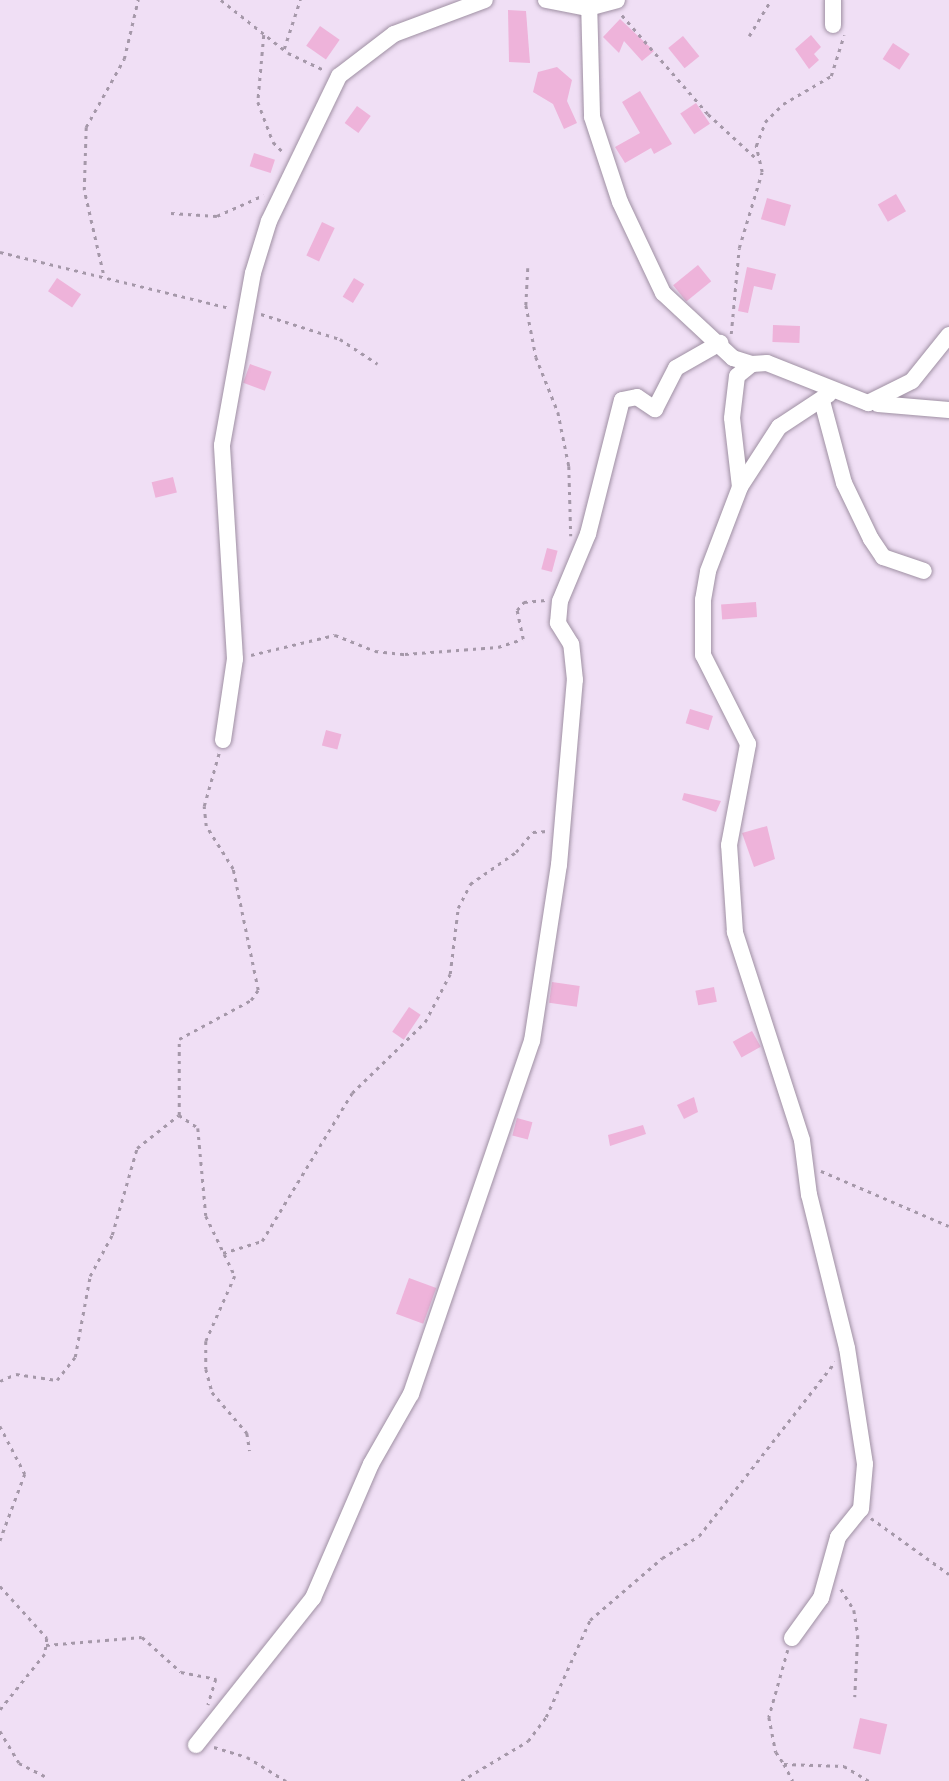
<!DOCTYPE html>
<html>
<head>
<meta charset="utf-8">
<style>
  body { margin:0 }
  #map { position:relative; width:949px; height:1781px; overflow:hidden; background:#f0dff5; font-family:"Noto Sans",sans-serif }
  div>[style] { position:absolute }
  .building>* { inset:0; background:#eeb3da; transform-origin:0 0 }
  .path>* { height:2.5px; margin-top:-1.25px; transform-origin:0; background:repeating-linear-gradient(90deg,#a598a9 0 3.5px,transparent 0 8.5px) }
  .roads { filter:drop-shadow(0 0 2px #9f90a3) drop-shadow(0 0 2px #9f90a3) }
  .minor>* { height:16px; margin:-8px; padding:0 8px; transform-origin:8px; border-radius:8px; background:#fff }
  span { translate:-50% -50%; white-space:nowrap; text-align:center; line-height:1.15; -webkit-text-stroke:7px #fbeeff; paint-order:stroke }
</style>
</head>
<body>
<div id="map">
  <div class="building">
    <div style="clip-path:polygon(508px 10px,526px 11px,530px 63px,509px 62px)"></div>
    <div style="clip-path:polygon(620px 19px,654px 51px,642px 61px,624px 41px,619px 53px,603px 37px)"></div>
    <div style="left:320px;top:26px;width:24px;height:24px;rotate:35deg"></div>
    <div style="clip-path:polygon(811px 35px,821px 47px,814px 54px,819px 60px,809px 69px,795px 49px)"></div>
    <div style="left:683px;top:36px;width:26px;height:19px;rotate:51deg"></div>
    <div style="left:893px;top:43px;width:20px;height:19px;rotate:33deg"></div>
    <div style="clip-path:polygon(557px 67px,572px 80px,567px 101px,577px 123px,564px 129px,553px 104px,533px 92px,538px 72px)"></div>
    <div style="clip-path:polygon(640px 91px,672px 144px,654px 154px,651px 148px,625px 163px,615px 147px,640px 133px,622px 102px)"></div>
    <div style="left:696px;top:103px;width:25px;height:19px;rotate:56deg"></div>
    <div style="left:357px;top:106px;width:17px;height:21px;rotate:36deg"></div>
    <div style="left:254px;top:153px;width:22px;height:14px;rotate:18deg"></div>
    <div style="left:896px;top:194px;width:20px;height:21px;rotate:60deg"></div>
    <div style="left:767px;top:198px;width:25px;height:22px;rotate:16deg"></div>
    <div style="left:322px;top:222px;width:14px;height:37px;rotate:25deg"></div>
    <div style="left:698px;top:265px;width:21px;height:32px;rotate:51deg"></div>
    <div style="clip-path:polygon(747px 267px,776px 274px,772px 290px,754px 286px,748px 313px,738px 311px)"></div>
    <div style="left:57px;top:278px;width:29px;height:16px;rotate:34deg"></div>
    <div style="left:354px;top:278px;width:12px;height:22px;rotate:31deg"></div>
    <div style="left:773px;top:325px;width:27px;height:17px;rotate:2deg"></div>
    <div style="left:250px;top:364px;width:23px;height:20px;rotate:20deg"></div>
    <div style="left:173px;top:477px;width:16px;height:22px;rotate:76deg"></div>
    <div style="left:547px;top:548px;width:11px;height:22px;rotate:15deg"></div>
    <div style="left:756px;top:602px;width:15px;height:35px;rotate:86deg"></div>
    <div style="left:690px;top:709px;width:24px;height:15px;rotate:17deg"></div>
    <div style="left:326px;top:730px;width:16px;height:16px;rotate:15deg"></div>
    <div style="clip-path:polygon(684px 793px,721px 801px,716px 812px,682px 800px)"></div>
    <div style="clip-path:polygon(767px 826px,775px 859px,754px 867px,742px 833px)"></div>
    <div style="left:552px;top:982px;width:28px;height:21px;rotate:8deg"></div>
    <div style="left:714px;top:987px;width:15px;height:19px;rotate:79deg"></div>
    <div style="left:409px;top:1007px;width:14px;height:30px;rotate:34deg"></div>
    <div style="left:752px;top:1031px;width:18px;height:22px;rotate:61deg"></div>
    <div style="clip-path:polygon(694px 1097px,698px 1112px,684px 1119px,677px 1105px)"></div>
    <div style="left:517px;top:1118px;width:16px;height:18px;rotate:15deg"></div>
    <div style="clip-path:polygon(643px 1125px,646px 1134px,610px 1146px,608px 1135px)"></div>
    <div style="left:409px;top:1278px;width:29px;height:38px;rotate:20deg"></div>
    <div style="left:860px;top:1718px;width:28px;height:31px;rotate:13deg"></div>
  </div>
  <div class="path">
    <div style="left:221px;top:0;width:85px;rotate:38.3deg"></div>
    <div style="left:288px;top:53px;width:42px;rotate:25.3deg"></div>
    <div style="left:622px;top:15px;width:131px;rotate:49deg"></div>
    <div style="left:708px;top:114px;width:68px;rotate:42.6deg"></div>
    <div style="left:264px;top:35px;width:67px;rotate:95.1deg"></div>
    <div style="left:258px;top:102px;width:43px;rotate:69.4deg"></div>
    <div style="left:273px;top:142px;width:16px;rotate:45deg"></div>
    <div style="left:749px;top:36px;width:42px;rotate:-58.6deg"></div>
    <div style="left:284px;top:49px;width:52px;rotate:-71.9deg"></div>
    <div style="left:171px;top:213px;width:46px;rotate:3.7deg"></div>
    <div style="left:217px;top:216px;width:51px;rotate:-24.1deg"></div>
    <div style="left:0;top:252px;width:237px;rotate:13.7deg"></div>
    <div style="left:528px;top:268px;width:37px;rotate:93deg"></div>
    <div style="left:526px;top:305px;width:53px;rotate:79.1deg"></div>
    <div style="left:536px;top:357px;width:59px;rotate:68.2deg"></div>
    <div style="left:558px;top:412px;width:55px;rotate:78.5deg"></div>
    <div style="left:569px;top:466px;width:70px;rotate:88.4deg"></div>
    <div style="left:103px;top:273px;width:85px;rotate:-102.9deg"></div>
    <div style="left:84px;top:190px;width:63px;rotate:-88.2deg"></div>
    <div style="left:86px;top:127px;width:78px;rotate:-60.8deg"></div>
    <div style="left:124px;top:59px;width:61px;rotate:-76.7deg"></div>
    <div style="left:261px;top:314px;width:83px;rotate:17.6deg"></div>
    <div style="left:340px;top:339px;width:45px;rotate:33.3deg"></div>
    <div style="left:731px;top:334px;width:86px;rotate:-84.7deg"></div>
    <div style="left:739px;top:248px;width:79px;rotate:-73.2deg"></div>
    <div style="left:762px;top:172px;width:27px;rotate:-103deg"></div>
    <div style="left:756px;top:146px;width:26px;rotate:-69deg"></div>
    <div style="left:765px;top:122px;width:25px;rotate:-45deg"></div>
    <div style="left:783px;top:104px;width:56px;rotate:-30.3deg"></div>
    <div style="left:831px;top:76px;width:43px;rotate:-72.4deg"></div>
    <div style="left:251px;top:655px;width:86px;rotate:-13.4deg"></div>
    <div style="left:335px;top:635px;width:43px;rotate:21.8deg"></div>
    <div style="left:375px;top:651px;width:30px;rotate:6deg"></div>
    <div style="left:405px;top:654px;width:93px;rotate:-4.3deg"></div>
    <div style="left:498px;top:647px;width:26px;rotate:-18deg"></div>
    <div style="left:523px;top:639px;width:30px;rotate:-102deg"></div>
    <div style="left:517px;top:610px;width:11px;rotate:-49deg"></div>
    <div style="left:524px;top:602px;width:22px;rotate:-5deg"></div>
    <div style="left:179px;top:1115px;width:23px;rotate:34deg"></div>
    <div style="left:198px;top:1128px;width:88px;rotate:84.8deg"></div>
    <div style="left:206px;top:1216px;width:67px;rotate:64.2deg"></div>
    <div style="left:235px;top:1276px;width:71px;rotate:114deg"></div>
    <div style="left:206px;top:1341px;width:28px;rotate:90deg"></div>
    <div style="left:206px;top:1369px;width:24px;rotate:75deg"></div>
    <div style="left:212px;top:1392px;width:54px;rotate:49.5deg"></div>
    <div style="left:247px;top:1433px;width:18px;rotate:81deg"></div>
    <div style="left:821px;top:1171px;width:139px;rotate:23.3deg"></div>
    <div style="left:223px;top:1253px;width:41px;rotate:-17.1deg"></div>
    <div style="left:262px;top:1241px;width:173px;rotate:-58.7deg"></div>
    <div style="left:352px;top:1093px;width:102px;rotate:-44.2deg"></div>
    <div style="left:425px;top:1022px;width:54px;rotate:-62.5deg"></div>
    <div style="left:450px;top:974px;width:66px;rotate:-83.1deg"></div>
    <div style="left:458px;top:908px;width:27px;rotate:-63deg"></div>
    <div style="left:470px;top:884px;width:56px;rotate:-34.8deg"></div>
    <div style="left:516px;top:852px;width:26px;rotate:-50deg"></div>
    <div style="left:533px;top:832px;width:15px;rotate:-4deg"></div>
    <div style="left:0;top:1381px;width:17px;rotate:-24deg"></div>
    <div style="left:16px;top:1374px;width:41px;rotate:8.3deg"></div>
    <div style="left:57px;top:1380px;width:29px;rotate:-52deg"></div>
    <div style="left:75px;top:1357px;width:82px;rotate:-79.5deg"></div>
    <div style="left:90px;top:1276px;width:47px;rotate:-61.8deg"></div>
    <div style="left:112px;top:1235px;width:91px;rotate:-74deg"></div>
    <div style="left:137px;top:1148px;width:53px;rotate:-38.2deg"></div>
    <div style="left:179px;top:1115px;width:76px;rotate:-90deg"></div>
    <div style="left:179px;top:1039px;width:82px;rotate:-28.4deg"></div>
    <div style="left:251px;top:1000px;width:12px;rotate:-55deg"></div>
    <div style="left:258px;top:990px;width:124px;rotate:-101.7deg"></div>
    <div style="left:233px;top:869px;width:51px;rotate:-122.1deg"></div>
    <div style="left:206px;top:826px;width:20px;rotate:-96deg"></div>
    <div style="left:204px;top:806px;width:55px;rotate:-74.2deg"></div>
    <div style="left:0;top:1426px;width:54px;rotate:62.5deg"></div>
    <div style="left:25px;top:1474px;width:72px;rotate:110.5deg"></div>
    <div style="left:871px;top:1518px;width:96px;rotate:35.7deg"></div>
    <div style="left:0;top:1586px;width:70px;rotate:47.9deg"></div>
    <div style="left:47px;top:1638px;width:16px;rotate:97deg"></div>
    <div style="left:45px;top:1654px;width:72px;rotate:128.8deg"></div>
    <div style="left:841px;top:1589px;width:25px;rotate:58deg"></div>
    <div style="left:854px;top:1610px;width:25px;rotate:81deg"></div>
    <div style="left:858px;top:1635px;width:62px;rotate:92.8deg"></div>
    <div style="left:46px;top:1645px;width:96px;rotate:-4.8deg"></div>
    <div style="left:142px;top:1637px;width:52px;rotate:41.9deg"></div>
    <div style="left:181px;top:1672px;width:36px;rotate:11deg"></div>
    <div style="left:216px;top:1679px;width:27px;rotate:107deg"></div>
    <div style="left:788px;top:1650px;width:70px;rotate:105.8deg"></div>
    <div style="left:769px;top:1717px;width:36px;rotate:79deg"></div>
    <div style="left:776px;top:1752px;width:14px;rotate:56deg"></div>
    <div style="left:784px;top:1764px;width:60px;rotate:1.9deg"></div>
    <div style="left:844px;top:1766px;width:29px;rotate:31deg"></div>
    <div style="left:0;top:1731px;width:37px;rotate:59deg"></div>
    <div style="left:19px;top:1763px;width:29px;rotate:27deg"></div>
    <div style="left:214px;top:1747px;width:34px;rotate:17deg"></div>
    <div style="left:247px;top:1757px;width:46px;rotate:31.6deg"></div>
    <div style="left:784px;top:1764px;width:19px;rotate:62deg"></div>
    <div style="left:461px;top:1781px;width:78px;rotate:-30.8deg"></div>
    <div style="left:528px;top:1741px;width:30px;rotate:-53deg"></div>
    <div style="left:546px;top:1717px;width:107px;rotate:-65.6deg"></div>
    <div style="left:590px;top:1620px;width:95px;rotate:-40.7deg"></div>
    <div style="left:662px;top:1558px;width:43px;rotate:-30.7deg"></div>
    <div style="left:699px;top:1536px;width:221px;rotate:-52deg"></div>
  </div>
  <div class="roads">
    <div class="minor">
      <div style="left:546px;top:0;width:43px;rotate:10.8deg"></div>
      <div style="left:588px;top:8px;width:30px;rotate:-15deg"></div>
      <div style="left:589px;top:0;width:117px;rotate:88.5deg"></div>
      <div style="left:592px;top:117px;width:89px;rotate:71.8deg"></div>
      <div style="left:620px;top:202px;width:101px;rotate:64.7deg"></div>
      <div style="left:663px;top:293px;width:96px;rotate:42.9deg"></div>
      <div style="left:733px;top:358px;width:20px;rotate:18deg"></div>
      <div style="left:833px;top:0;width:25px;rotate:90deg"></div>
      <div style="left:822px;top:401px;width:85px;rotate:75deg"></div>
      <div style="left:844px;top:483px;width:62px;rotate:64.3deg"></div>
      <div style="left:871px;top:539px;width:22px;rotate:56deg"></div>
      <div style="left:883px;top:557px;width:43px;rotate:18.9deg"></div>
      <div style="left:878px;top:404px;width:71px;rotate:4.8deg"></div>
      <div style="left:740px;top:487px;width:72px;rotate:-57deg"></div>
      <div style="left:779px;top:427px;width:60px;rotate:-33.4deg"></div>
      <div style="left:223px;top:740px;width:82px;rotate:-81.6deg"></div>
      <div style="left:235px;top:659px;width:214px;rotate:-93.5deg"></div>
      <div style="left:222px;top:445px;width:175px;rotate:-79.8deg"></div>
      <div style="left:253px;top:273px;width:54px;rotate:-72.9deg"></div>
      <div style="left:269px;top:221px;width:161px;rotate:-64.2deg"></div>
      <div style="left:339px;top:76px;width:69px;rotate:-37.4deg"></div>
      <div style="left:394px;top:34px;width:97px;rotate:-20.5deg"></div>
      <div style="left:792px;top:1638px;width:49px;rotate:-54.1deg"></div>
      <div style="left:821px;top:1598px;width:63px;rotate:-74.4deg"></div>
      <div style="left:838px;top:1537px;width:36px;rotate:-51deg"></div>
      <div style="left:861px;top:1509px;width:45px;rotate:-84.9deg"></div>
      <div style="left:865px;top:1464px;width:117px;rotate:-98.8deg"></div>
      <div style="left:847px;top:1348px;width:158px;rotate:-103.9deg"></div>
      <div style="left:809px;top:1195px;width:55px;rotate:-97.3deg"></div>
      <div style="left:802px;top:1140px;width:219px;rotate:-107.9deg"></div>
      <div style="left:735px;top:932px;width:87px;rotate:-93.9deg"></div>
      <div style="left:729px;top:845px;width:103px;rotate:-79.3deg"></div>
      <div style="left:748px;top:744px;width:100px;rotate:-116.8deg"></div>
      <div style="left:703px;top:655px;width:55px;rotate:-90deg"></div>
      <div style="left:703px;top:600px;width:29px;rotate:-80deg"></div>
      <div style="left:708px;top:571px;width:90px;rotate:-69.1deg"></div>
      <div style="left:740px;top:487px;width:69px;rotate:-96.6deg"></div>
      <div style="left:732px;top:418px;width:42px;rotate:-83.2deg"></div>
      <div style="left:737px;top:376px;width:19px;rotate:-39deg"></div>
      <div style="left:752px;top:364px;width:15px;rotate:-4deg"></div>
      <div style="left:767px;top:363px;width:109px;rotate:21.6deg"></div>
      <div style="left:868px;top:403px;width:49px;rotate:-26.6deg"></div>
      <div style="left:912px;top:381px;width:59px;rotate:-51.2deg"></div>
      <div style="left:196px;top:1745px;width:188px;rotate:-51.5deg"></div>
      <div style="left:313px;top:1598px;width:146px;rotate:-66.6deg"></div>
      <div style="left:371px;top:1464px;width:81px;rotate:-60.3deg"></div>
      <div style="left:411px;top:1394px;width:373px;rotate:-71.1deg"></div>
      <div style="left:532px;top:1041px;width:178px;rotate:-81.3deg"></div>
      <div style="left:559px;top:865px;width:186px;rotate:-85.1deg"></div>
      <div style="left:575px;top:680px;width:36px;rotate:-96deg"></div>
      <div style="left:571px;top:644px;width:25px;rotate:-122deg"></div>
      <div style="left:558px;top:623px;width:22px;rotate:-85deg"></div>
      <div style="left:560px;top:601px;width:73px;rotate:-67.3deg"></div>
      <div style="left:588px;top:534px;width:138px;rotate:-75.8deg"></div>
      <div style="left:622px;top:400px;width:15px;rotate:-11deg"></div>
      <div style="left:637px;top:397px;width:22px;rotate:34deg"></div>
      <div style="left:655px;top:409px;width:46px;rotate:-62.9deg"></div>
      <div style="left:676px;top:368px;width:51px;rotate:-29.6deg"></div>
    </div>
  </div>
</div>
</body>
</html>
